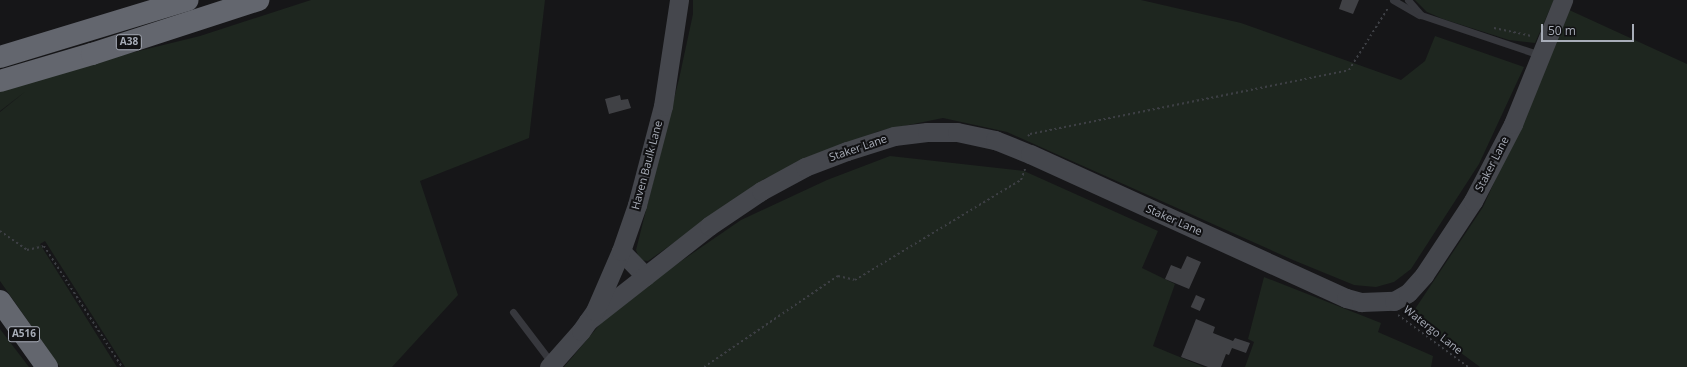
<!DOCTYPE html>
<html>
<head>
<meta charset="utf-8">
<style>
  body { margin:0 }
  #map { position:relative; width:1687px; height:367px; overflow:hidden; background:#161618; font-family:"Open Sans",sans-serif }
  div>[style] { position:absolute }
  .green>* { inset:0; background:#1e261f }
  .building>* { inset:0; background:#404145; transform-origin:0 0 }
  .path>* { height:2px; margin-top:-1px; transform-origin:0; background:repeating-linear-gradient(90deg,#3d3f44 0 2px,transparent 0 5px) }
  .lane>* { height:7px; margin:-3.5px; padding:0 3.5px; transform-origin:3.5px; border-radius:3.5px; background:#37383d }
  .secondary>* { height:19px; margin:-9.5px; padding:0 9.5px; transform-origin:9.5px; border-radius:9.5px; background:#45474d }
  .highway>* { height:22px; margin:-11px; padding:0 11px; transform-origin:11px; border-radius:11px; background:#63666e }
  span { translate:-50% -50%; white-space:nowrap; text-align:center; line-height:1.15; -webkit-text-stroke:4px #111113; paint-order:stroke }
  .shield-label span { padding:1px 3px; background:#111113; border:1px solid; border-radius:3px; -webkit-text-stroke-width:0 }
  .shield-label { font-size:10px; color:#a8adb8; font-weight:700 }
  .street-label { font-size:11px; color:#a8adb8 }
  .scale { position:absolute; left:1541px; top:24px; width:93px; height:18px; box-sizing:border-box; border:2px solid #a8adb8; border-top:0; padding-left:5px; font-size:12px; line-height:14px; white-space:nowrap; color:#a8adb8; -webkit-text-stroke:3px #111113; paint-order:stroke }
</style>
</head>
<body>
<div id="map">
  <div class="green">
    <div style="clip-path:polygon(311px 0,545px 0,529px 138px,420px 181px,458px 295px,392px 367px,125px 367px,45px 241px,40px 244px,117px 367px,60px 367px,0 281px,0 112px,26px 91px,0 111px,0 89px,49px 73px,200px 36px)"></div>
    <div style="clip-path:polygon(693px 0,1141px 0,1241px 23px,1401px 80px,1425px 61px,1435px 36px,1524px 67px,1479px 164px,1411px 269px,1394px 282px,1376px 287px,1354px 285px,1293px 260px,1007px 132px,943px 118px,879px 131px,764px 179px,648px 261px,640px 260px,636px 250px,679px 79px,693px 14px)"></div>
    <div style="clip-path:polygon(1415px 0,1554px 0,1535px 43px,1509px 40px,1443px 19px,1427px 12px)"></div>
    <div style="clip-path:polygon(1567px 9px,1687px 64px,1687px 367px,1480px 367px,1415px 319px,1415px 309px,1483px 207px,1518px 130px)"></div>
    <div style="clip-path:polygon(890px 156px,1024px 171px,1158px 231px,1142px 268px,1175px 284px,1153px 346px,1204px 367px,564px 367px,601px 323px,639px 290px,741px 220px,827px 180px)"></div>
    <div style="clip-path:polygon(1264px 277px,1381px 323px,1378px 332px,1433px 356px,1431px 367px,1245px 367px,1254px 342px,1248px 339px)"></div>
    <div style="clip-path:polygon(0 329px,29px 367px,0 367px)"></div>
  </div>
  <div class="building">
    <div style="clip-path:polygon(1342px 0,1359px 0,1353px 14px,1339px 9px)"></div>
    <div style="clip-path:polygon(620px 95px,621px 100px,628px 99px,631px 108px,609px 114px,605px 99px)"></div>
    <div style="clip-path:polygon(1187px 256px,1201px 262px,1189px 289px,1165px 279px,1171px 265px,1181px 269px)"></div>
    <div style="left:1196px;top:295px;width:10px;height:13px;rotate:24deg"></div>
    <div style="clip-path:polygon(1196px 319px,1215px 327px,1213px 333px,1233px 341px,1235px 338px,1250px 343px,1246px 353px,1232px 348px,1229px 355px,1226px 354px,1221px 367px,1208px 367px,1181px 357px)"></div>
  </div>
  <div class="path">
    <div style="left:1494px;top:28px;width:38px;rotate:12deg"></div>
    <div style="left:1028px;top:136px;width:3px;rotate:-45deg"></div>
    <div style="left:1030px;top:134px;width:325px;rotate:-11.3deg"></div>
    <div style="left:1349px;top:70px;width:73px;rotate:-57.8deg"></div>
    <div style="left:0;top:231px;width:33px;rotate:35deg"></div>
    <div style="left:27px;top:250px;width:17px;rotate:-13deg"></div>
    <div style="left:44px;top:246px;width:144px;rotate:57.2deg"></div>
    <div style="left:1398px;top:315px;width:87px;rotate:36.6deg"></div>
    <div style="left:704px;top:367px;width:162px;rotate:-34.2deg"></div>
    <div style="left:838px;top:276px;width:17px;rotate:13deg"></div>
    <div style="left:855px;top:280px;width:194px;rotate:-31.1deg"></div>
    <div style="left:1021px;top:180px;width:12px;rotate:-70deg"></div>
  </div>
  <div class="lane">
    <div style="left:1393px;top:0;width:30px;rotate:30deg"></div>
    <div style="left:1408px;top:0;width:20px;rotate:49deg"></div>
    <div style="left:1421px;top:15px;width:126px;rotate:18.6deg"></div>
    <div style="left:513px;top:312px;width:63px;rotate:52.8deg"></div>
  </div>
  <div class="secondary">
    <div style="left:621px;top:251px;width:35px;rotate:46deg"></div>
    <div style="left:588px;top:321px;width:154px;rotate:-38.1deg"></div>
    <div style="left:709px;top:226px;width:63px;rotate:-33.9deg"></div>
    <div style="left:761px;top:191px;width:50px;rotate:-28.6deg"></div>
    <div style="left:805px;top:167px;width:45px;rotate:-20.9deg"></div>
    <div style="left:847px;top:151px;width:49px;rotate:-17.7deg"></div>
    <div style="left:894px;top:136px;width:33px;rotate:-7deg"></div>
    <div style="left:927px;top:132px;width:30px"></div>
    <div style="left:957px;top:132px;width:39px;rotate:12deg"></div>
    <div style="left:995px;top:140px;width:38px;rotate:22deg"></div>
    <div style="left:1030px;top:154px;width:347px;rotate:24.5deg"></div>
    <div style="left:1346px;top:298px;width:16px;rotate:15deg"></div>
    <div style="left:1361px;top:302px;width:33px;rotate:-2deg"></div>
    <div style="left:1394px;top:301px;width:16px;rotate:-30deg"></div>
    <div style="left:1408px;top:293px;width:24px;rotate:-48deg"></div>
    <div style="left:1424px;top:275px;width:89px;rotate:-56.5deg"></div>
    <div style="left:1473px;top:201px;width:87px;rotate:-62.5deg"></div>
    <div style="left:1513px;top:124px;width:134px;rotate:-68deg"></div>
    <div style="left:549px;top:367px;width:48px;rotate:-48.4deg"></div>
    <div style="left:581px;top:331px;width:24px;rotate:-55deg"></div>
    <div style="left:595px;top:311px;width:65px;rotate:-66.6deg"></div>
    <div style="left:621px;top:251px;width:49px;rotate:-70.8deg"></div>
    <div style="left:637px;top:205px;width:102px;rotate:-75.3deg"></div>
    <div style="left:663px;top:106px;width:107px;rotate:-81.4deg"></div>
  </div>
  <div class="highway">
    <div style="left:0;top:57px;width:196px;rotate:-16.9deg"></div>
    <div style="left:0;top:81px;width:96px;rotate:-16.4deg"></div>
    <div style="left:92px;top:54px;width:175px;rotate:-18deg"></div>
    <div style="left:0;top:301px;width:81px;rotate:54.5deg"></div>
  </div>
  <div class="shield-label">
    <span style="left:129px;top:42px">A38</span>
    <span style="left:24px;top:334px">A516</span>
  </div>
  <div class="street-label">
    <span style="left:858px;top:148px;rotate:-19deg">Staker Lane</span>
    <span style="left:1492px;top:164px;rotate:-63deg">Staker Lane</span>
    <span style="left:647px;top:165px;rotate:-75deg">Haven Baulk Lane</span>
    <span style="left:1174px;top:220px;rotate:24deg">Staker Lane</span>
    <span style="left:1433px;top:330px;rotate:38deg">Watergo Lane</span>
  </div>
  <div class="scale">50 m</div>
</div>
</body>
</html>
